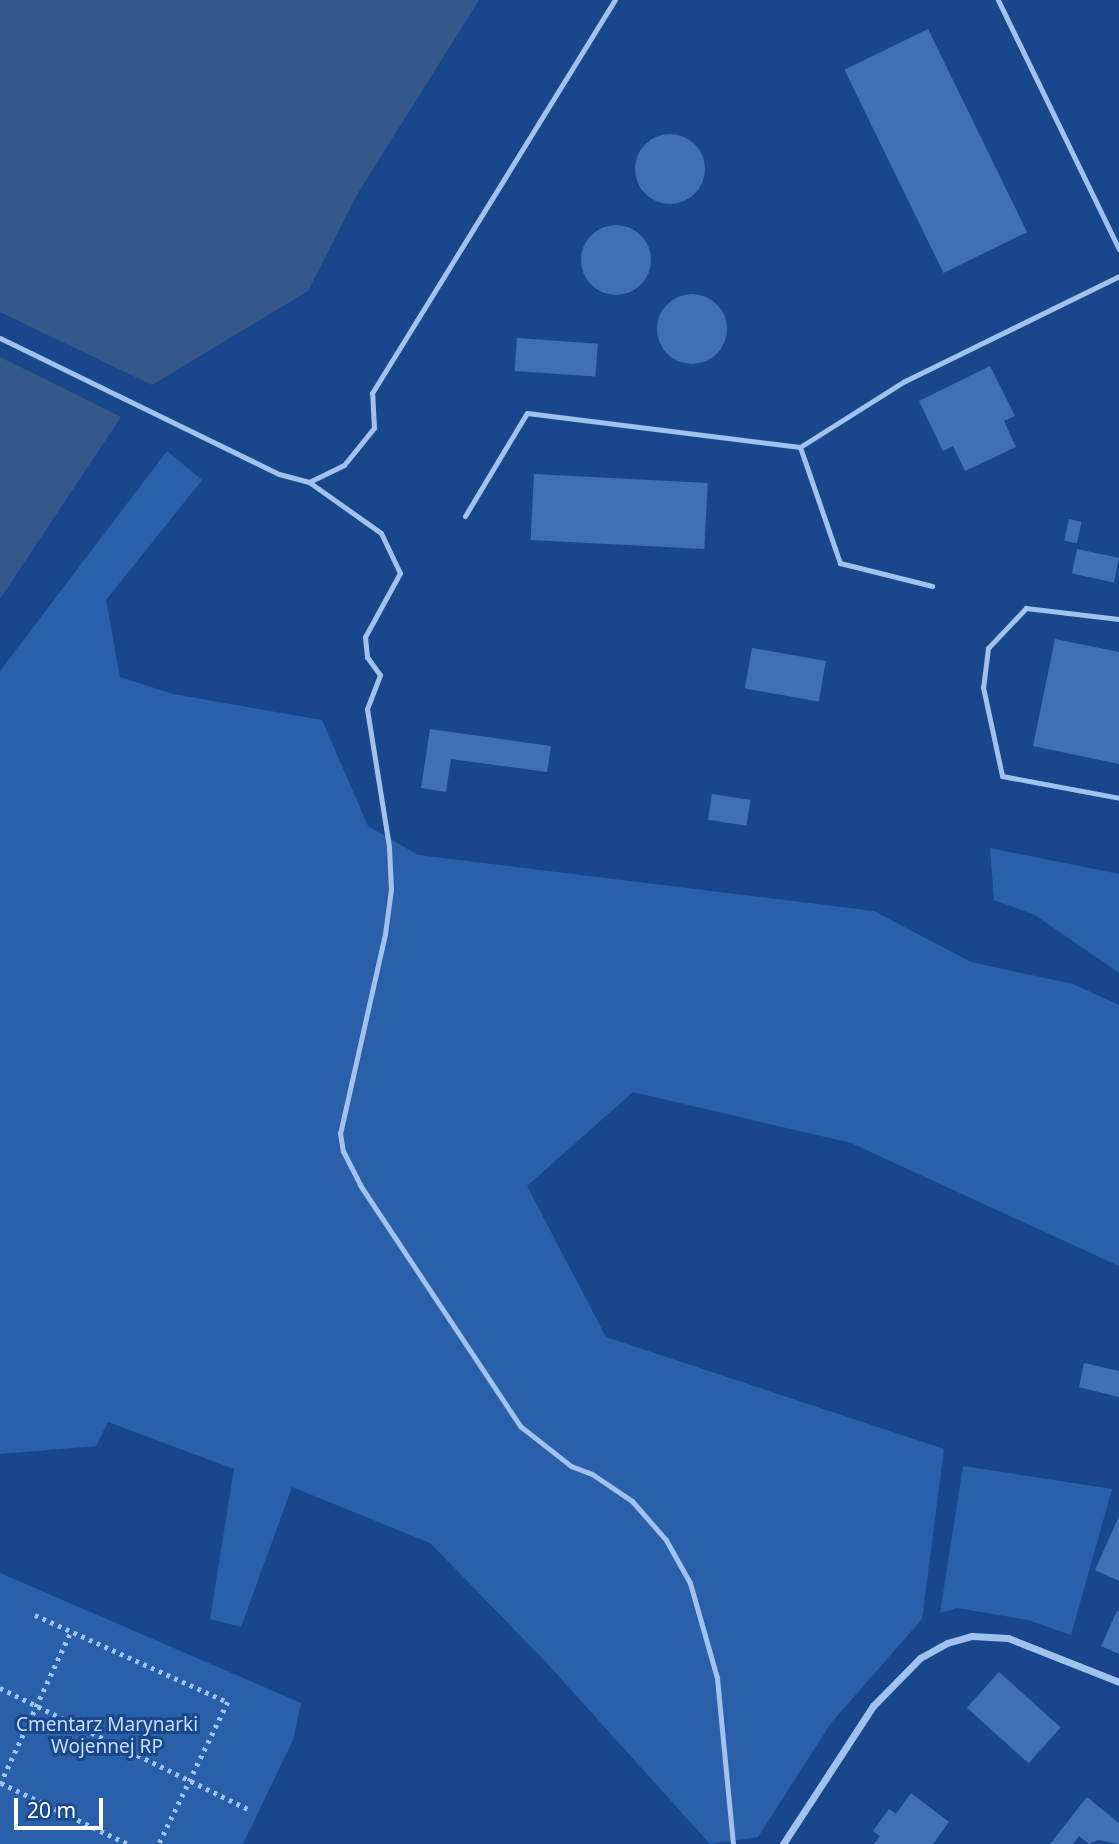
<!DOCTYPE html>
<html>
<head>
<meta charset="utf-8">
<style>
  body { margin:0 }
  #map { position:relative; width:1119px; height:1844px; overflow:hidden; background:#18478c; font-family:"Noto Sans",sans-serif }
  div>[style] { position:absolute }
  .green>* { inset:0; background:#2a60aa }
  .water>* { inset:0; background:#35588b }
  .building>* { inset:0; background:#4070b4; transform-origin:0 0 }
  .round { border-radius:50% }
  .path>* { height:4.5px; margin-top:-2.25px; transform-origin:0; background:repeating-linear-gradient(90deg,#a2c2ee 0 3.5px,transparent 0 8.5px) }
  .lane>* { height:5px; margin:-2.5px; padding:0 2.5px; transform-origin:2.5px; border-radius:2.5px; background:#a2c2ee }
  .street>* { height:7px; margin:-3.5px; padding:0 3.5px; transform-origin:3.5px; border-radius:3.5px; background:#a2c2ee }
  span { translate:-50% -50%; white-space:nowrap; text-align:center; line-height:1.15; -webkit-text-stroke:6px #18478c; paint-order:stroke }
  .park-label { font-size:19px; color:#c8ddfa }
  .scale { position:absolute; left:14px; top:1798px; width:89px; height:32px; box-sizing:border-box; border:4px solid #fff; border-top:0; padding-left:9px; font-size:21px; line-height:24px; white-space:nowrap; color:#fff; -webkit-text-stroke:5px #18478c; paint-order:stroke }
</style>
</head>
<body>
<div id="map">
  <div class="green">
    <div style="clip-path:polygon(167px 451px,202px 480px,106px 600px,120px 677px,173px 694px,322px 720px,368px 826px,418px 855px,874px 911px,971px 962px,1073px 984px,1119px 1005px,1119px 1266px,851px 1143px,633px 1092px,527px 1186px,606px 1337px,944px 1449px,922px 1619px,831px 1723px,758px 1837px,710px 1844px,545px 1661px,430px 1543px,292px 1487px,241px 1627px,210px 1619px,234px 1469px,108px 1422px,96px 1446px,0 1454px,0 671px)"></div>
    <div style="clip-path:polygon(990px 848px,1119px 874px,1119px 973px,1035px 915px,994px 900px)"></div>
    <div style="clip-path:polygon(963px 1466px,1112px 1489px,1071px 1635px,1028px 1620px,957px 1608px,940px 1613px)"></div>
    <div style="clip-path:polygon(0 1573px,301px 1703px,293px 1740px,243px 1844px,0 1844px)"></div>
  </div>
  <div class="water">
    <div style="clip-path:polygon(0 0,479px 0,358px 193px,308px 291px,152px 385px,0 312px)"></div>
    <div style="clip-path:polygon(0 357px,121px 417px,0 599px)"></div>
  </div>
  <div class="building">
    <div style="left:928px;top:29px;width:226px;height:93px;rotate:64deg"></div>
    <div class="round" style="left:635px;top:134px;width:70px;height:70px"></div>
    <div class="round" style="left:581px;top:225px;width:70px;height:70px"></div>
    <div class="round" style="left:657px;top:294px;width:70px;height:70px"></div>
    <div style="left:517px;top:338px;width:81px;height:33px;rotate:4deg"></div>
    <div style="clip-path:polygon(990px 366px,1015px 416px,1004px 421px,1016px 447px,965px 471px,953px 446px,943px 451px,919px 401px)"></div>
    <div style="left:534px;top:474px;width:174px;height:66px;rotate:3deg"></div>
    <div style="left:1069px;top:519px;width:13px;height:22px;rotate:13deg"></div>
    <div style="left:1077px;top:549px;width:43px;height:25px;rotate:12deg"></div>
    <div style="clip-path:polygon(1055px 639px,1119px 652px,1119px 764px,1033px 746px)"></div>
    <div style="left:752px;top:648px;width:75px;height:41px;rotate:10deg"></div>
    <div style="clip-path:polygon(430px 729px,551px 746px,547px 772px,451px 759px,446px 792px,421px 788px)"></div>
    <div style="left:712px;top:794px;width:39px;height:26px;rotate:9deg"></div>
    <div style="clip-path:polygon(1084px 1363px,1119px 1371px,1119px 1397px,1079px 1387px)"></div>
    <div style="clip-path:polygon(1119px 1516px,1119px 1581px,1095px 1570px)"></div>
    <div style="clip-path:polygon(1117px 1611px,1119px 1612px,1119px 1654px,1101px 1646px)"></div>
    <div style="left:999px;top:1672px;width:83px;height:48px;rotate:42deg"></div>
    <div style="clip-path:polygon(911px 1793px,949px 1822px,933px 1844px,874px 1844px,880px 1836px,873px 1831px,889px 1809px,896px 1814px)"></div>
    <div style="clip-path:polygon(1087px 1797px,1119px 1823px,1119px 1844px,1098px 1840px,1089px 1844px,1079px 1836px,1073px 1844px,1050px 1844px)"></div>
  </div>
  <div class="path">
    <div style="left:35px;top:1615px;width:212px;rotate:24.3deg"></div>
    <div style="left:228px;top:1702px;width:158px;rotate:115.9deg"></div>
    <div style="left:0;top:1688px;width:280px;rotate:26deg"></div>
    <div style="left:1px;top:1783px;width:141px;rotate:25.7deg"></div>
    <div style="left:0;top:1784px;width:169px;rotate:-65.1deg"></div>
  </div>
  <div class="lane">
    <div style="left:998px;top:0;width:277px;rotate:64.1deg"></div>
    <div style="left:0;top:338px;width:310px;rotate:26deg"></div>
    <div style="left:279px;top:474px;width:31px;rotate:15deg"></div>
    <div style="left:309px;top:482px;width:88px;rotate:35.3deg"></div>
    <div style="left:381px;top:533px;width:44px;rotate:64.6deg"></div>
    <div style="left:400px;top:573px;width:73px;rotate:118.7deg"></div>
    <div style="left:365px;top:637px;width:20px;rotate:84deg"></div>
    <div style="left:367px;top:657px;width:22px;rotate:54deg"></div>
    <div style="left:380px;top:675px;width:36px;rotate:111deg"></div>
    <div style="left:367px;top:709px;width:140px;rotate:80.9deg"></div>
    <div style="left:389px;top:847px;width:42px;rotate:87.3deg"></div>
    <div style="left:391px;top:889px;width:45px;rotate:97.6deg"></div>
    <div style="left:385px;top:934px;width:204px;rotate:102.7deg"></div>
    <div style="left:340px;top:1133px;width:18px;rotate:81deg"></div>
    <div style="left:343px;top:1151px;width:38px;rotate:63deg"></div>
    <div style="left:360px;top:1185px;width:289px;rotate:56.4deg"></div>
    <div style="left:520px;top:1426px;width:65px;rotate:38.1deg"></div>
    <div style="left:571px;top:1466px;width:22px;rotate:21deg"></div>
    <div style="left:592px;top:1474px;width:48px;rotate:34deg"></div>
    <div style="left:632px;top:1501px;width:52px;rotate:48.9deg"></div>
    <div style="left:666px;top:1540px;width:49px;rotate:60.8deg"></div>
    <div style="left:690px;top:1583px;width:99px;rotate:74.1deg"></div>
    <div style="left:717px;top:1678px;width:167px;rotate:84.5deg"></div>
    <div style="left:800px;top:447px;width:124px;rotate:-32.2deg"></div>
    <div style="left:905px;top:381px;width:238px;rotate:-26.1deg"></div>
    <div style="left:309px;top:482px;width:39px;rotate:-26deg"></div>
    <div style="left:344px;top:465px;width:48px;rotate:-51deg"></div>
    <div style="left:374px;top:428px;width:35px;rotate:-93deg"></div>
    <div style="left:372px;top:393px;width:462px;rotate:-58.3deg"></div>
    <div style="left:465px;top:516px;width:120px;rotate:-59deg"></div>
    <div style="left:527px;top:413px;width:275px;rotate:7.1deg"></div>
    <div style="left:800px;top:447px;width:123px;rotate:71deg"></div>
    <div style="left:840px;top:563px;width:95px;rotate:14deg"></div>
    <div style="left:1119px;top:619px;width:94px;rotate:-173.3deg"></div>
    <div style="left:1026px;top:608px;width:55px;rotate:133.5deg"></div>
    <div style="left:988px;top:648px;width:39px;rotate:97deg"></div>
    <div style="left:983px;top:687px;width:91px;rotate:77.9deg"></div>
    <div style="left:1002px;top:776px;width:119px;rotate:10.6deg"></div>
  </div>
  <div class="street">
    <div style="left:783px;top:1844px;width:165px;rotate:-56.9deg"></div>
    <div style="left:873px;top:1706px;width:67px;rotate:-45.6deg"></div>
    <div style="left:920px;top:1658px;width:31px;rotate:-29deg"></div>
    <div style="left:947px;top:1643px;width:26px;rotate:-16deg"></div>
    <div style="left:972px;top:1636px;width:36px;rotate:3deg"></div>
    <div style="left:1008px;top:1638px;width:119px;rotate:21.6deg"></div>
  </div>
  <div class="park-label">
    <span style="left:107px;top:1736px">Cmentarz Marynarki<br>Wojennej RP</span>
  </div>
  <div class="scale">20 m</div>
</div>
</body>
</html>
